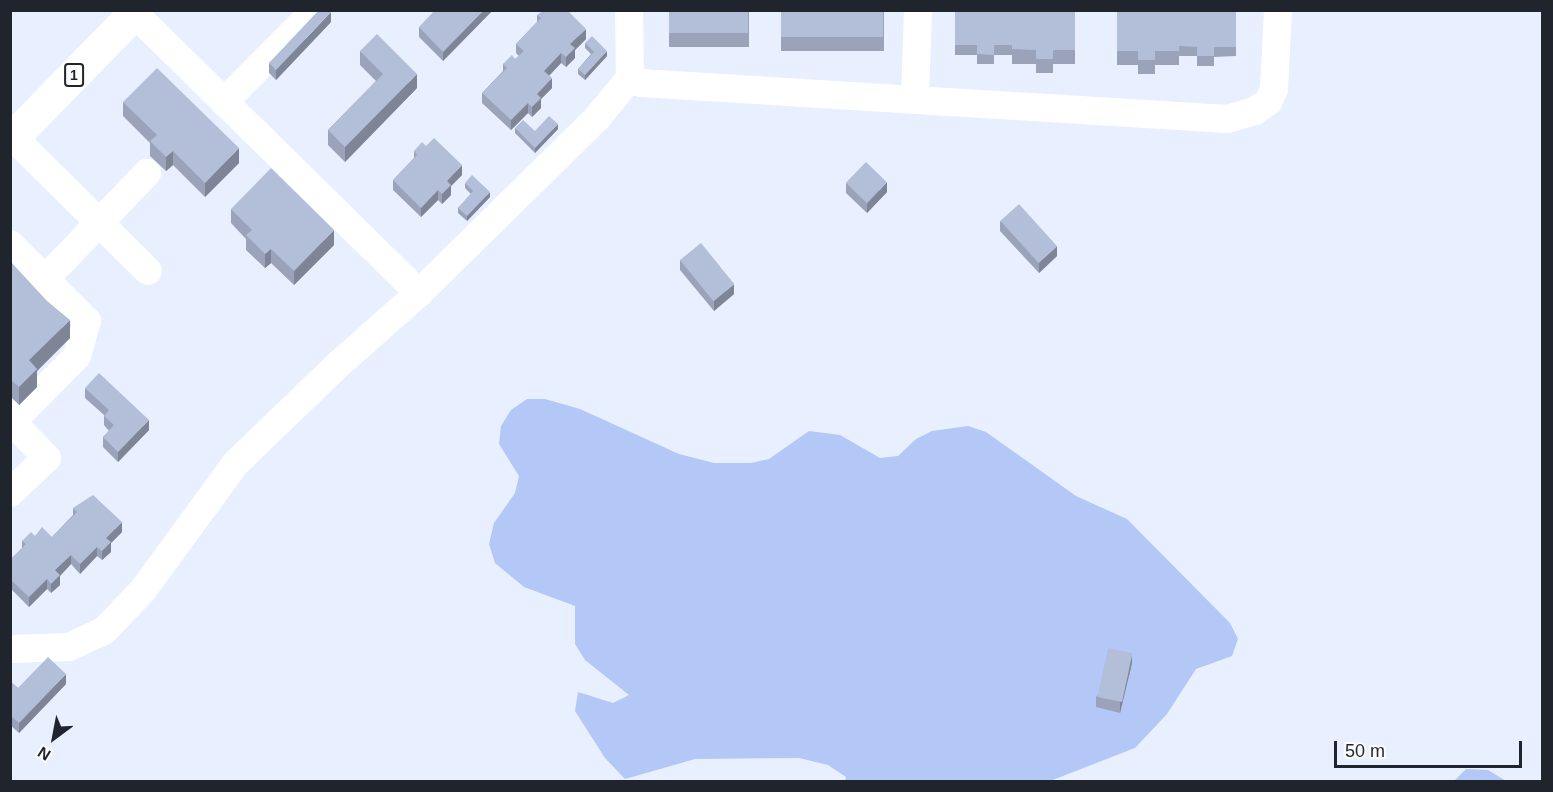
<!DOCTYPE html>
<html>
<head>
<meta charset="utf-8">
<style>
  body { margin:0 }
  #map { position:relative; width:1553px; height:792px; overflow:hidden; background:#e8efff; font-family:Helvetica,sans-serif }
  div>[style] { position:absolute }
  .green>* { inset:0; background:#b3c8f7 }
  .minor>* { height:28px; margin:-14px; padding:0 14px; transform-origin:14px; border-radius:14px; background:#fff }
  .primary>* { height:33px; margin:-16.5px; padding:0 16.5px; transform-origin:16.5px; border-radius:16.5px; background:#fff }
  .wall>* { inset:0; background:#9aa3ba; transform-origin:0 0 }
  .shaded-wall>* { inset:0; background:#7d8597 }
  .building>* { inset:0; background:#b3bed8; transform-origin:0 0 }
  span { translate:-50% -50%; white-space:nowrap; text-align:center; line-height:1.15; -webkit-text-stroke:4.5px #fcfcfc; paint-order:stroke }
  .shield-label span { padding:2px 4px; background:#fcfcfc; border:2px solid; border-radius:4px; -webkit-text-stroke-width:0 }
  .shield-label { font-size:14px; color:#1f242d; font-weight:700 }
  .frame { position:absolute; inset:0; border:12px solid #1f242d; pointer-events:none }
  .north { position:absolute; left:24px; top:708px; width:60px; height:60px; -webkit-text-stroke:4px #fcfcfc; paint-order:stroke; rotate:212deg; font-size:16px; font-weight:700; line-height:24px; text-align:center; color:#1f242d }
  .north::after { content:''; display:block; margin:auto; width:21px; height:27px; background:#1f242d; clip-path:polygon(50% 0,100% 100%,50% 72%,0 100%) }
  .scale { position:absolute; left:1334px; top:741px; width:188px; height:27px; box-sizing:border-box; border:3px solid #1f242d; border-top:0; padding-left:8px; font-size:18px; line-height:21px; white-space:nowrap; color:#1f242d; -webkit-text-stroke:4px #fcfcfc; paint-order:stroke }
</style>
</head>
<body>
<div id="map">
  <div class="green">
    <div style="clip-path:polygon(527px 399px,545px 399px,580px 409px,679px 454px,714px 463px,751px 463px,769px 459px,809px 431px,840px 435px,880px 458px,898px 456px,916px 439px,932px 431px,968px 426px,986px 432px,1076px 496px,1127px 519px,1230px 623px,1238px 639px,1232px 656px,1196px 669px,1167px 714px,1135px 748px,1050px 781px,845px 781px,846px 777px,828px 765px,799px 758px,695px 759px,625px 779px,605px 758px,575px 711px,578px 692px,613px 703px,629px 695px,585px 660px,575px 644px,575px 606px,524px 587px,495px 563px,489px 544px,494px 523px,515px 493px,519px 476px,499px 444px,501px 426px,511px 410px)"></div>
    <div style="clip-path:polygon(1466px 769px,1488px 770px,1506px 781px,1454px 781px)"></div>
  </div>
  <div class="minor">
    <div style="left:629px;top:10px;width:68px;rotate:89.2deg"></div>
    <div style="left:630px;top:78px;width:12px;rotate:24deg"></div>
    <div style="left:641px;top:83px;width:587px;rotate:3.52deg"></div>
    <div style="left:1227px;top:119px;width:29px;rotate:-16deg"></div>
    <div style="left:1255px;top:111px;width:16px;rotate:-35deg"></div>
    <div style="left:1268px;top:102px;width:14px;rotate:-65deg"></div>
    <div style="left:1274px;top:89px;width:79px;rotate:-87.1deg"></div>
    <div style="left:134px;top:13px;width:400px;rotate:44.5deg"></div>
    <div style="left:915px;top:99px;width:89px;rotate:-88.1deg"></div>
    <div style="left:224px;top:102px;width:129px;rotate:-45.3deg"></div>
    <div style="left:13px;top:137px;width:190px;rotate:44.8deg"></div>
    <div style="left:10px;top:244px;width:109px;rotate:45deg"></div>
    <div style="left:87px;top:321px;width:36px;rotate:106deg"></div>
    <div style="left:77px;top:356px;width:93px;rotate:134.6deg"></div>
    <div style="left:12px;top:422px;width:50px;rotate:45.8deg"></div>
    <div style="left:47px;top:458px;width:51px;rotate:136.6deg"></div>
    <div style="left:46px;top:278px;width:146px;rotate:-46.1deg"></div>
    <div style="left:10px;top:649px;width:59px;rotate:-1.9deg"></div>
    <div style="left:69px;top:647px;width:38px;rotate:-25deg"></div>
    <div style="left:104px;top:631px;width:57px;rotate:-46.4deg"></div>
    <div style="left:143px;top:590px;width:157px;rotate:-53.8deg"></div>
    <div style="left:236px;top:463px;width:144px;rotate:-43.9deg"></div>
    <div style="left:340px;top:363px;width:106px;rotate:-41.5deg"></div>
    <div style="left:419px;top:293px;width:250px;rotate:-44.5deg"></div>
    <div style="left:597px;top:118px;width:52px;rotate:-50.5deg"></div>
  </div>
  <div class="primary">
    <div style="left:10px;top:140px;width:182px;rotate:-45.7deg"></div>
  </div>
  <div class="wall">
    <div style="clip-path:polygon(493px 10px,443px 61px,419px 37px,419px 27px)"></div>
    <div style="left:669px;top:10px;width:80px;height:37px"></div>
    <div style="left:781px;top:10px;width:103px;height:41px"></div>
    <div style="clip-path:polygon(955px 10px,1075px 10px,1075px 64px,1053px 64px,1053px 73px,1036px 73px,1036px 64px,1012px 64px,1012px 38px,1012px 55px,994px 55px,994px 64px,977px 64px,977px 55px,955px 55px)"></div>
    <div style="clip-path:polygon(1117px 10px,1236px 10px,1236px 56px,1214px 57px,1214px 66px,1197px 66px,1197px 56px,1179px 56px,1179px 39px,1179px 65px,1155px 65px,1155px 74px,1138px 74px,1138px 65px,1117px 65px)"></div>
    <div style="clip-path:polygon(537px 15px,586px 39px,575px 50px,575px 58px,566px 67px,561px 63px,549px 76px,552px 88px,541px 99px,541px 108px,532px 117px,528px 113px,511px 130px,482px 103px,482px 93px,503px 71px,503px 64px,515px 59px,519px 56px,516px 53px,516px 44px,537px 22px)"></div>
    <div style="clip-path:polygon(331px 22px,276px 80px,269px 73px,269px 63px)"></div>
    <div style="clip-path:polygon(585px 43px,607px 56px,585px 80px,578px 74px,578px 69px,591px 54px,585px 48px)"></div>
    <div style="clip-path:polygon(360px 51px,417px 88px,345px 162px,328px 145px,328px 130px,376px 81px,360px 65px)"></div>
    <div style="clip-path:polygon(123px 102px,239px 163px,205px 197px,173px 165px,166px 171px,150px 156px,150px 143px,123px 116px)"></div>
    <div style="clip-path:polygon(515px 128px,535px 131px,558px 129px,535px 153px,515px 133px)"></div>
    <div style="clip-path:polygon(426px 146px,462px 175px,451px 186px,451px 195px,442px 204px,438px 200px,421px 217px,393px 190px,393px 180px,414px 158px,414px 151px)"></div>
    <div style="clip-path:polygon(465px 183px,490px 197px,467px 221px,458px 213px,458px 208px,471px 194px,465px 188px)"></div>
    <div style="clip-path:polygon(846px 183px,887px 192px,867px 213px,846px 193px)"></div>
    <div style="clip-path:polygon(231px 209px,334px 245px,294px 285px,271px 263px,265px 268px,246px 250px,246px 239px,231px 223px)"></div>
    <div style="clip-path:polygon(1000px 221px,1057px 256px,1039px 273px,1000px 231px)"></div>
    <div style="clip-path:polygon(680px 260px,734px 294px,714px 311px,680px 270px)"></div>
    <div style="clip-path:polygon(10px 261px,70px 338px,37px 371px,37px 387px,19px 405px,11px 397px)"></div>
    <div style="clip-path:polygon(85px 388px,149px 430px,118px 462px,103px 447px,103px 437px,109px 431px,104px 425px,104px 415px,85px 398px)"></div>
    <div style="clip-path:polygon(73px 508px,122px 532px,111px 543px,111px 552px,102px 560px,97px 556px,80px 574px,71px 564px,60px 576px,60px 585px,51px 593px,47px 589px,29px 607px,10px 588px,10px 560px,22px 548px,22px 541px,35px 536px,52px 537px,73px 515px)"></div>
    <div style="clip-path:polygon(1132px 663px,1120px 713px,1096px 707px,1096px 697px)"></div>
    <div style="clip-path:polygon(10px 681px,18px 688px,66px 684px,19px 733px,10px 725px)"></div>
  </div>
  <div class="shaded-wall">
    <div style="clip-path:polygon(484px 10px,493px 10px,443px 61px,443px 52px)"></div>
    <div style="clip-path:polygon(331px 12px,331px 22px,276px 80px,276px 70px)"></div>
    <div style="clip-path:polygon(586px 29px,586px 39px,575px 50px,575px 58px,566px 67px,566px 57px,570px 44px)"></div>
    <div style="clip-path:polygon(607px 51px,607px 56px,585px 80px,585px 75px)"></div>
    <div style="clip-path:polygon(561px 53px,561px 63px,544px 81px,544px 71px)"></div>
    <div style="clip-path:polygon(417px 74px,417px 88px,345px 162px,345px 147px)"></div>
    <div style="clip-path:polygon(552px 78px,552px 88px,541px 99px,541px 108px,532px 117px,532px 107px,537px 94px)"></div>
    <div style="clip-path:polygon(528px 103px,528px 113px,511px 130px,511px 120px)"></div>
    <div style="clip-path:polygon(558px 124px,558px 129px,535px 153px,535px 148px)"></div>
    <div style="clip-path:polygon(239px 148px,239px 163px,205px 197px,205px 183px)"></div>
    <div style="clip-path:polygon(173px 151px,173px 165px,166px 171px,166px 157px)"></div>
    <div style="clip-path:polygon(462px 165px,462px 175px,451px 186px,451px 195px,442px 204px,442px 194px,447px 181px)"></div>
    <div style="clip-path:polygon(887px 182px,887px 192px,867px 213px,867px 204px)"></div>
    <div style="clip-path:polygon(438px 190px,438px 200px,421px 217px,421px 208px)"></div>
    <div style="clip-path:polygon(490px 192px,490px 197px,467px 221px,467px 216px)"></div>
    <div style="clip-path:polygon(334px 230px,334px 245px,294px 285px,294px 271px)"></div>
    <div style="clip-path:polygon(1057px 246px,1057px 256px,1039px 273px,1039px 263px)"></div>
    <div style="clip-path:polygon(271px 249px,271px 263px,265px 268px,265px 254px)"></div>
    <div style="clip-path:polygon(734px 284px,734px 294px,714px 311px,714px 301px)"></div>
    <div style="clip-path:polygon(70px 320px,70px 338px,37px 371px,37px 387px,19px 405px,19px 387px,29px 360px)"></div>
    <div style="clip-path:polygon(149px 420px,149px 430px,118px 462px,118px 452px)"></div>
    <div style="clip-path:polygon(122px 522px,122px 532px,111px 543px,111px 552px,102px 560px,102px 551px,106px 538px)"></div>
    <div style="clip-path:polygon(97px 547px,97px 556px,80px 574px,80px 564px)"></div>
    <div style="clip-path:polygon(71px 555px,71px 564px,60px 576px,60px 585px,51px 593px,51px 584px,55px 570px)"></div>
    <div style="clip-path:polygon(47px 579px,47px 589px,29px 607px,29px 597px)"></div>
    <div style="clip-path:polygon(1132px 653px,1132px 663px,1120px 713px,1120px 703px)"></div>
    <div style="clip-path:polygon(66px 674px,66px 684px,19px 733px,19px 723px)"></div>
  </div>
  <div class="building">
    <div style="clip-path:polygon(319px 10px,329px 10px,331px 12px,276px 70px,269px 63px)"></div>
    <div style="clip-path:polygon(435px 10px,484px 10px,443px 52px,419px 27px)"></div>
    <div style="clip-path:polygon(544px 10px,567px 10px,586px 29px,570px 44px,575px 48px,566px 57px,561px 53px,544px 71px,552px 78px,537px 94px,541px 98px,532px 107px,528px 103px,511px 120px,482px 93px,507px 68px,503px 64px,512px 55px,515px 59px,524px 51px,516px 44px,541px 18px,537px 15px)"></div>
    <div style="left:669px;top:10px;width:79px;height:23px"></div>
    <div style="left:781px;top:10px;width:102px;height:27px"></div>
    <div style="clip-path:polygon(955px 10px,1012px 10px,1012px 45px,994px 45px,994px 55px,977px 54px,977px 45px,955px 45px)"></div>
    <div style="clip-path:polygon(1012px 10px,1075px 10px,1075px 50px,1053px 50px,1053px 59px,1036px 59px,1036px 50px,1012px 49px)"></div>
    <div style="clip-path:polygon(1117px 10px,1179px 10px,1179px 51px,1155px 51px,1155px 60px,1138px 60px,1138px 51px,1117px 51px)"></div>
    <div style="clip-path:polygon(1179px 10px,1236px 10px,1236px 47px,1214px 47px,1214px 56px,1197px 56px,1197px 47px,1179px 46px)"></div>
    <div style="clip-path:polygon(377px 34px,417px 74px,345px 147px,328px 130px,383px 74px,360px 51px)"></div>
    <div style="clip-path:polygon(592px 36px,607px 51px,585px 75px,578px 69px,594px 52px,585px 43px)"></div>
    <div style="clip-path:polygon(157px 68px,239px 148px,205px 183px,173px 151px,166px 157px,150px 141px,157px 135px,123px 102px)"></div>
    <div style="clip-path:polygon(549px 116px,558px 124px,535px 148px,515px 128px,523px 120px,535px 131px)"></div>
    <div style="clip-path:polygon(434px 138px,462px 165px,447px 181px,451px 185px,442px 194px,438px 190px,421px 208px,393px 180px,417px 155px,414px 151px,422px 142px,426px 146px)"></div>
    <div style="left:866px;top:162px;width:29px;height:29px;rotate:44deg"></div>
    <div style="clip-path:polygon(271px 168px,334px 230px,294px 271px,271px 249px,265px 254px,246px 235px,252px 230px,231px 209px)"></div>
    <div style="clip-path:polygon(472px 175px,490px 192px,467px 216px,458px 208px,473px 191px,465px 183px)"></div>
    <div style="left:1019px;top:204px;width:57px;height:25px;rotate:48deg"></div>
    <div style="left:701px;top:243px;width:53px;height:27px;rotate:51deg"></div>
    <div style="clip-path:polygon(10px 261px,47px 301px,70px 320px,29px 360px,37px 369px,19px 387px,10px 379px)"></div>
    <div style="clip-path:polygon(99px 373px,149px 420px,118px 452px,103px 437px,114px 425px,104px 416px,109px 410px,85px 388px)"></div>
    <div style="clip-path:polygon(93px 495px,122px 522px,106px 538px,111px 542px,102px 551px,97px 547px,80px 564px,71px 555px,55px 570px,60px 575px,51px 584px,47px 579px,29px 597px,10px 579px,10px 560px,26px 544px,22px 541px,31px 532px,35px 536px,42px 527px,52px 537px,77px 512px,73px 508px)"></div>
    <div style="left:1108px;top:648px;width:25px;height:50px;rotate:12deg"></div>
    <div style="clip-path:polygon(48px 657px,66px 674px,19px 723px,10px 715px,10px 681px,18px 688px)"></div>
  </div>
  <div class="shield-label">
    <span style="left:74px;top:75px">1</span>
  </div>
  <div class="frame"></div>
  <div class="north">N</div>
  <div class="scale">50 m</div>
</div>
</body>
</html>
